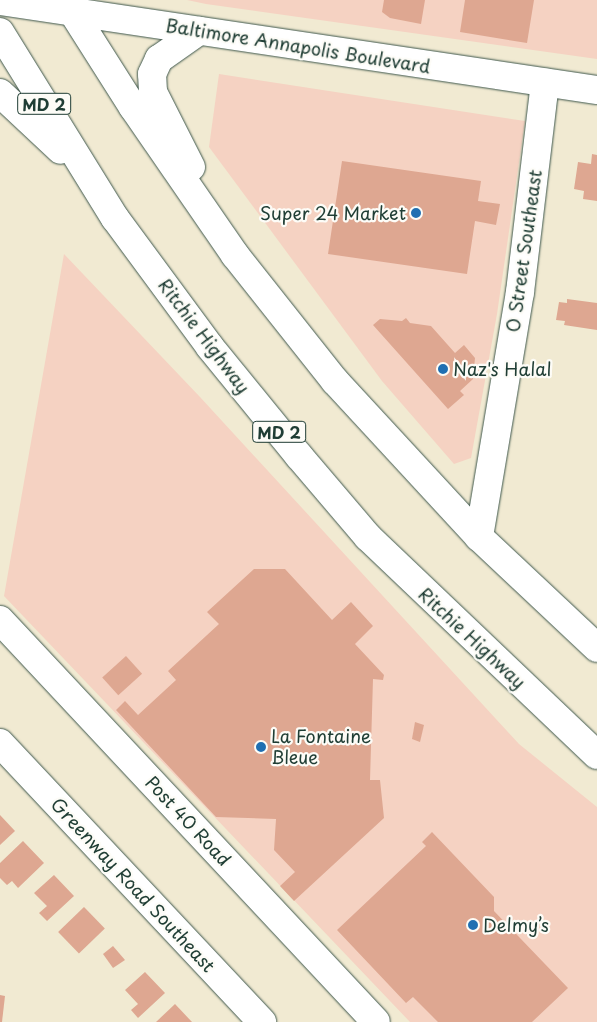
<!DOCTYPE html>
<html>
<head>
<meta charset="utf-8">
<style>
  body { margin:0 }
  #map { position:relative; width:597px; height:1022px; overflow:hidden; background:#f1ead2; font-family:"Playpen Sans",sans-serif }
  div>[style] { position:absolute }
  .built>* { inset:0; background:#f5d2c2 }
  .building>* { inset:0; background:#dea791; transform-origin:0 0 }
  .roads { filter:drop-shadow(0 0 1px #3e574c) drop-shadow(0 0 1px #3e574c) }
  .minor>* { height:28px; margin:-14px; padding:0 14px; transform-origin:14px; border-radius:14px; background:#fff }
  .secondary>* { height:28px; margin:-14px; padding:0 14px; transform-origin:14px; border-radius:14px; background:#fff }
  .primary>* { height:28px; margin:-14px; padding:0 14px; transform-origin:14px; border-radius:14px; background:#fff }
  .dots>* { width:14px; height:14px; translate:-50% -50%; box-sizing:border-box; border:2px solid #fdfcf7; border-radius:50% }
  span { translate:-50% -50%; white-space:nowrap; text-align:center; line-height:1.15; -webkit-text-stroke:4.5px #fdfcf7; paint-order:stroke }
  .shield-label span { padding:1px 4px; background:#fdfcf7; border:1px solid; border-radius:4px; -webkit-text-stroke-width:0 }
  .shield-label { font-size:16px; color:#1f3d34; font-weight:700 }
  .street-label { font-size:18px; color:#1f3d34 }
  .poi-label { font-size:18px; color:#1f3d34 }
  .right { translate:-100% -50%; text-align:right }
  .left { translate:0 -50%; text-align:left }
</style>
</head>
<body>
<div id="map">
  <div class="built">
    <div style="clip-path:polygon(187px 0,597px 0,597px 59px,206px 4px)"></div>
    <div style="clip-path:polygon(219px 74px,525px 121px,497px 314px,471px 458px,454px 464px,382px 381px,209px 147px)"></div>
    <div style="clip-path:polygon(64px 254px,200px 397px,519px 744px,597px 807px,597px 1022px,410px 1022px,4px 596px)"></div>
  </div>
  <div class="building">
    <div style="clip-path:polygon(384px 0,425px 0,421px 24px,390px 18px,382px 12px)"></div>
    <div style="clip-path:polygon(465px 0,534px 0,527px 43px,460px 32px)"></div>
    <div style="clip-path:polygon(592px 154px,597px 155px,597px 201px,583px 199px,584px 191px,574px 189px,578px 162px,591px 164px)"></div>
    <div style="clip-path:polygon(342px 161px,481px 181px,478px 201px,500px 204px,496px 225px,475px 221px,467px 274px,328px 254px)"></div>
    <div style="clip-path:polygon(567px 299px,597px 303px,597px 330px,564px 325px,565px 321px,556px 320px,559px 302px,567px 303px)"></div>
    <div style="clip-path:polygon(406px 318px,410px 323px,431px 326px,455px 353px,464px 345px,475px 358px,473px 379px,460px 391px,464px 395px,448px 409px,373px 325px,380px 319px,402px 321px)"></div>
    <div style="clip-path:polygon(254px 569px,285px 569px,332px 620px,351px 602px,373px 626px,355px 644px,384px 675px,383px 680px,373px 679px,370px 780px,380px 780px,384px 818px,294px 901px,280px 886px,295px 872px,274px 850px,276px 819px,216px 817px,116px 710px,125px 701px,138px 715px,176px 680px,168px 671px,219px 624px,207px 612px)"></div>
    <div style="left:126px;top:656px;width:24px;height:32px;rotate:48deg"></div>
    <div style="clip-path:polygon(415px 722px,424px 725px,420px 742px,412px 739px)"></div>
    <div style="clip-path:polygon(0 815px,15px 831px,0 845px)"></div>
    <div style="clip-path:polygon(432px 832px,494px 897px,494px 911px,568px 988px,532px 1022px,438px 1022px,413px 997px,406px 1003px,337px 930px,426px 846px,422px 842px)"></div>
    <div style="clip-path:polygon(23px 841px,44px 863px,18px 888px,12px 881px,7px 885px,0 878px,0 863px)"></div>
    <div style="clip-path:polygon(54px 875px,74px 896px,47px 921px,39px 913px,47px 906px,34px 893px)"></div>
    <div style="left:84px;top:907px;width:30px;height:36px;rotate:46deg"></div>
    <div style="clip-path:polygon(113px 946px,125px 960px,113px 968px,103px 954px)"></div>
    <div style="clip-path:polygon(145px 972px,165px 993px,138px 1018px,131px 1010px,138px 1004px,125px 990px)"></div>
    <div style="clip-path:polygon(0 995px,5px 996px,2px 1022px,0 1022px)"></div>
    <div style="clip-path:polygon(175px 1004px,192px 1022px,156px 1022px)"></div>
  </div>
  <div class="roads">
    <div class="minor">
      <div style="left:479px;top:537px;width:248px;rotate:-80.5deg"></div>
      <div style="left:520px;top:292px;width:211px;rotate:-83.2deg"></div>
      <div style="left:0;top:620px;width:550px;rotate:46.91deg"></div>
      <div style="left:0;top:743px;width:383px;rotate:46.8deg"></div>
    </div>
    <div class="secondary">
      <div style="left:0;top:1px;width:604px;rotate:8.48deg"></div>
    </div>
    <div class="primary">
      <div style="left:65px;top:0;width:127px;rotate:57.6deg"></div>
      <div style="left:133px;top:107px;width:180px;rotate:55.4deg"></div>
      <div style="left:235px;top:255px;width:161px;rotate:51.6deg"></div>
      <div style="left:335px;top:381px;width:212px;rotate:47.3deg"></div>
      <div style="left:479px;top:537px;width:162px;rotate:43.2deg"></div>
      <div style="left:0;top:32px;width:219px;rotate:58.3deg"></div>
      <div style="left:115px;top:218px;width:160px;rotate:53.6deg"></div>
      <div style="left:210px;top:347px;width:141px;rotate:50.8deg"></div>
      <div style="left:299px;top:456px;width:106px;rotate:49.6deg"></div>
      <div style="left:368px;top:537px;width:316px;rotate:43.6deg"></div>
      <div style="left:0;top:93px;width:83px;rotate:43.1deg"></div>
      <div style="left:191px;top:167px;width:84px;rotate:-116.9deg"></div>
      <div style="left:153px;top:92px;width:18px;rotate:-93deg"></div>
      <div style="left:152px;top:74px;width:17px;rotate:-65deg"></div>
      <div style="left:159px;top:59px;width:49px;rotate:-35deg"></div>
    </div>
  </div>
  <div class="dots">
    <div style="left:416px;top:213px;background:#1f6fb2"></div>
    <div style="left:443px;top:369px;background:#1f6fb2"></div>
    <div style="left:261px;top:747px;background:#1f6fb2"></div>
    <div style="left:473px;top:925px;background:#1f6fb2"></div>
  </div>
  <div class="shield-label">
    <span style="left:44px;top:104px">MD 2</span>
    <span style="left:279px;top:432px">MD 2</span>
  </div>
  <div class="street-label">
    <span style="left:298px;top:46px;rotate:9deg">Baltimore Annapolis Boulevard</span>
    <span style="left:524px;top:251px;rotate:-82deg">O Street Southeast</span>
    <span style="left:204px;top:336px;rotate:53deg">Ritchie Highway</span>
    <span style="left:472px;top:638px;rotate:43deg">Ritchie Highway</span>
    <span style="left:188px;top:821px;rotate:47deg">Post 40 Road</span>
    <span style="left:133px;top:885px;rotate:47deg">Greenway Road Southeast</span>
  </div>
  <div class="poi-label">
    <span class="right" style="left:406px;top:213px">Super 24 Market</span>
    <span class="left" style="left:453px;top:369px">Naz's Halal</span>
    <span class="left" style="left:271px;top:747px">La Fontaine<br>Bleue</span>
    <span class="left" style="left:483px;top:925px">Delmy’s</span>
  </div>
</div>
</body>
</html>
